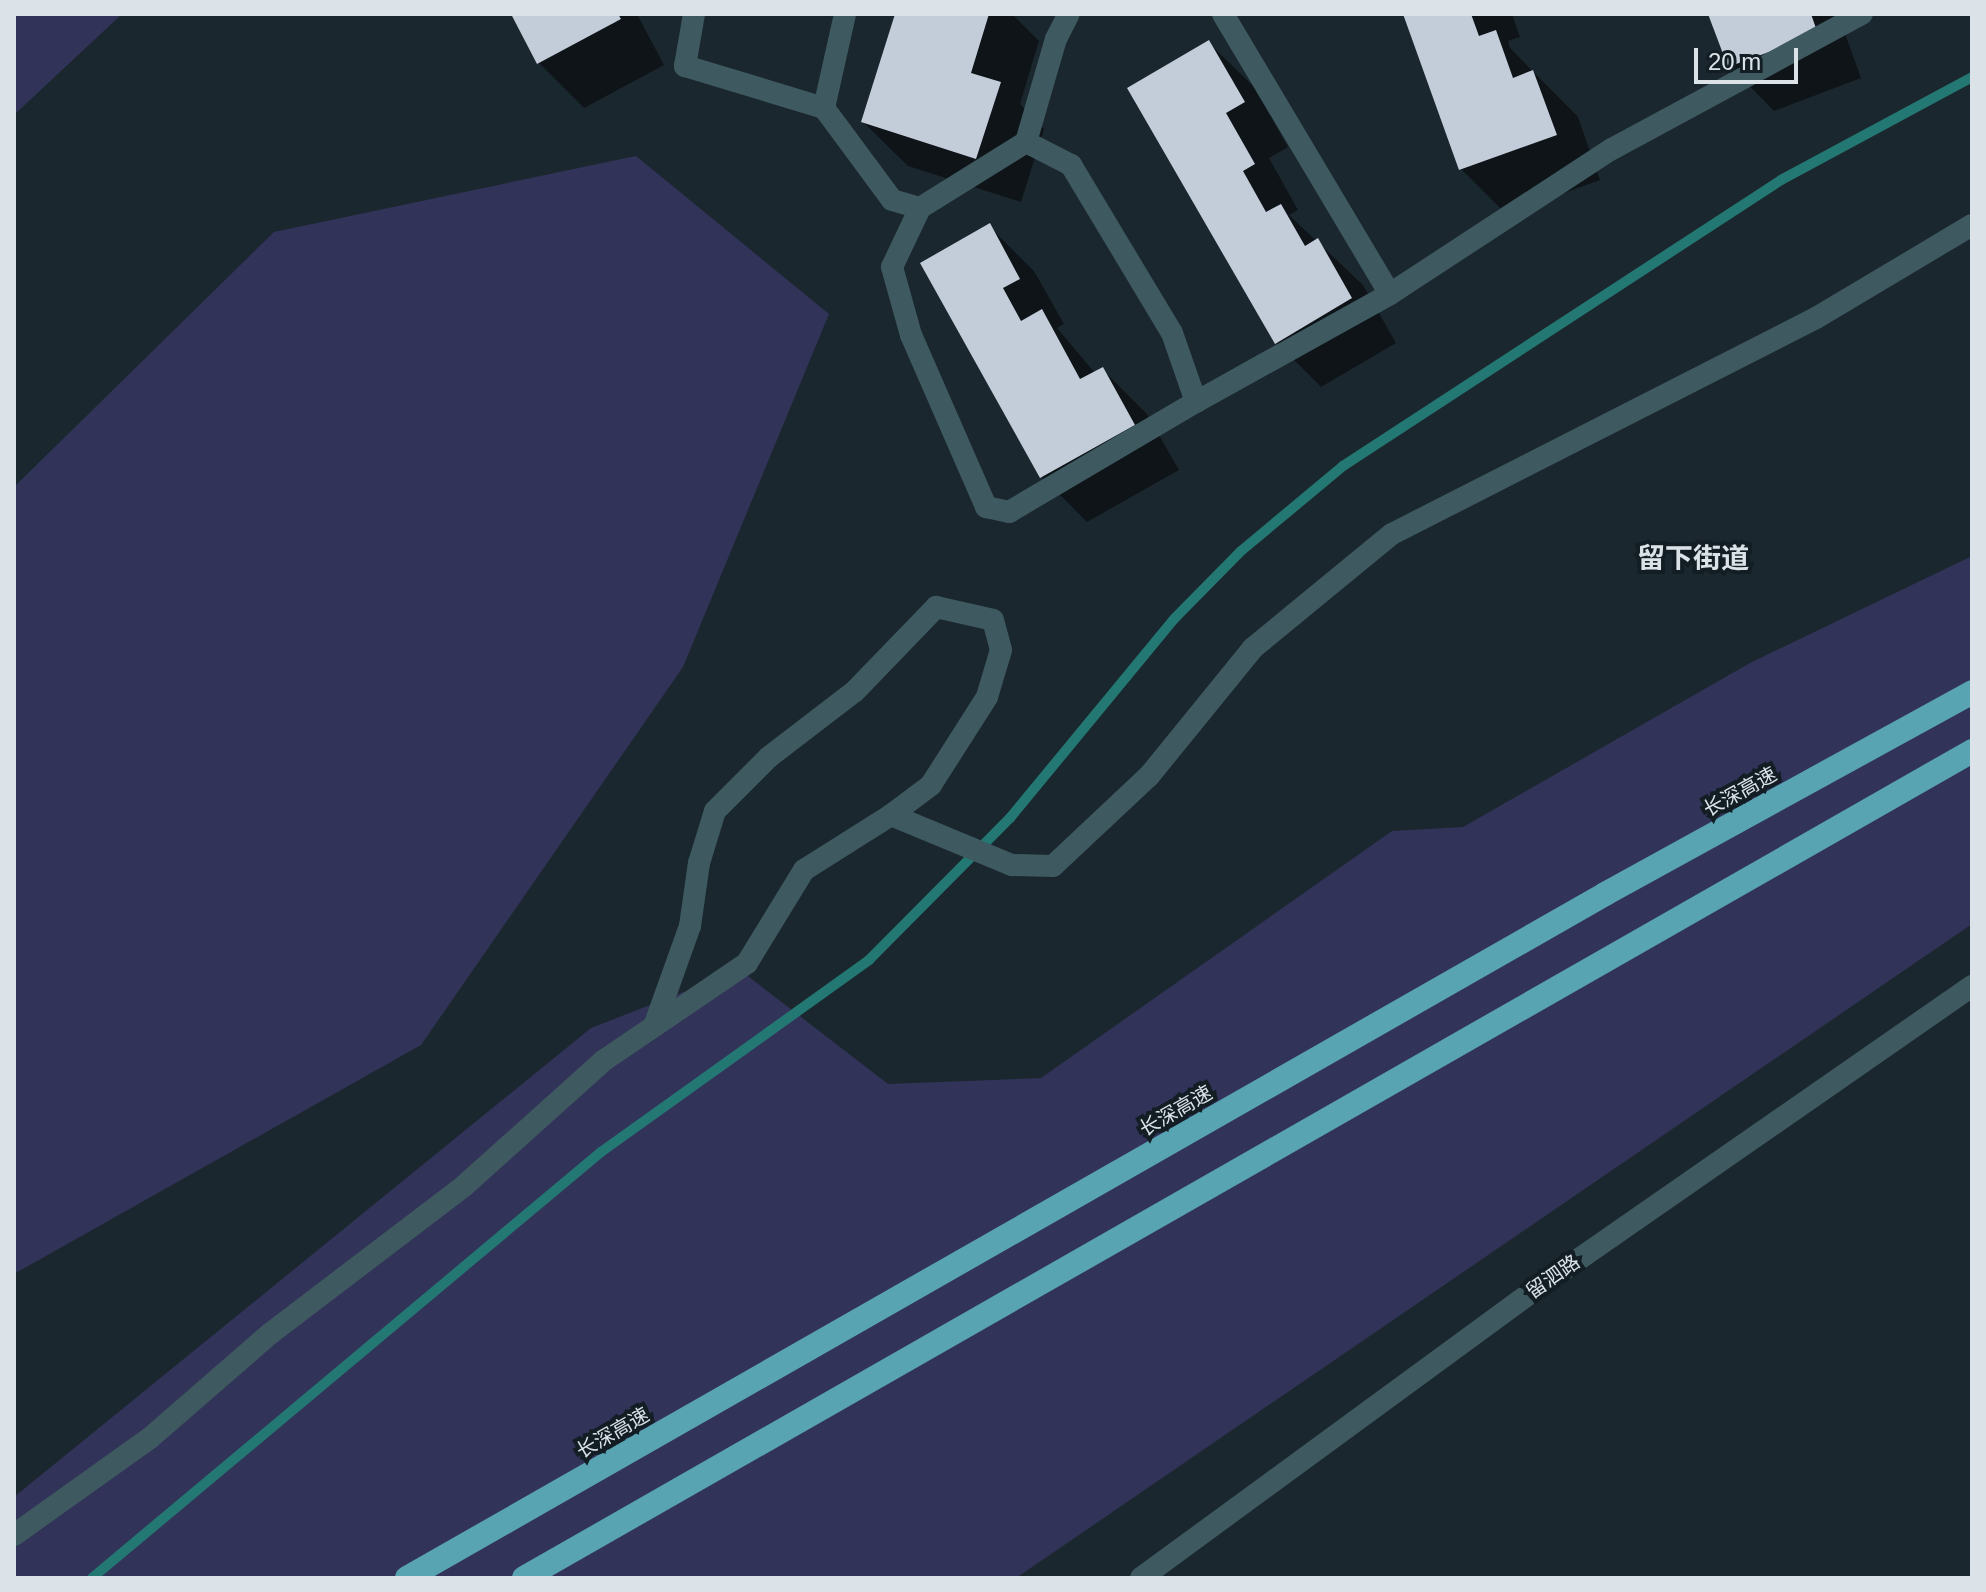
<!DOCTYPE html>
<html>
<head>
<meta charset="utf-8">
<style>
  body { margin:0 }
  #map { position:relative; width:1986px; height:1592px; overflow:hidden; background:#1b272e; font-family:Helvetica,"Noto Sans SC",sans-serif }
  div>[style] { position:absolute }
  .green>* { inset:0; background:#323358 }
  .shadow>* { inset:0; background:#0007 }
  .stream>* { height:10px; margin:-5px; padding:0 5px; transform-origin:5px; border-radius:5px; background:#247873 }
  .building>* { inset:0; background:#c3ccd9 }
  .minor>* { height:22px; margin:-11px; padding:0 11px; transform-origin:11px; border-radius:11px; background:#3e5a60 }
  .tertiary>* { height:22px; margin:-11px; padding:0 11px; transform-origin:11px; border-radius:11px; background:#3e5a60 }
  .motorway>* { height:24px; margin:-12px; padding:0 12px; transform-origin:12px; border-radius:12px; background:#58a4b3 }
  span { translate:-50% -50%; white-space:nowrap; text-align:center; line-height:1.15; -webkit-text-stroke:8px #121d24; paint-order:stroke }
  .street-label { font-size:20px; color:#dbe3e8 }
  .district-label { font-size:28px; color:#dbe3e8; font-weight:700 }
  .frame { position:absolute; inset:0; border:16px solid #dbe3e8; pointer-events:none }
  .scale { position:absolute; left:1694px; top:48px; width:104px; height:36px; box-sizing:border-box; border:4px solid #dbe3e8; border-top:0; padding-left:10px; font-size:24px; line-height:28px; white-space:nowrap; color:#dbe3e8; -webkit-text-stroke:6px #121d24; paint-order:stroke }
</style>
</head>
<body>
<div id="map">
  <div class="green">
    <div style="clip-path:polygon(14px 14px,122px 14px,14px 115px)"></div>
    <div style="clip-path:polygon(636px 156px,829px 314px,683px 667px,421px 1045px,14px 1274px,14px 487px,274px 232px)"></div>
    <div style="clip-path:polygon(1972px 556px,1972px 924px,1016px 1578px,14px 1578px,14px 1497px,591px 1028px,740px 970px,888px 1084px,1041px 1078px,1392px 831px,1463px 827px,1750px 663px)"></div>
  </div>
  <div class="shadow">
    <div style="clip-path:polygon(513px 14px,637px 14px,664px 65px,584px 108px,539px 63px)"></div>
    <div style="clip-path:polygon(897px 14px,1012px 14px,1039px 41px,1020px 104px,1044px 129px,1021px 202px,908px 166px,863px 122px)"></div>
    <div style="clip-path:polygon(1405px 14px,1512px 14px,1520px 37px,1508px 41px,1510px 48px,1578px 117px,1600px 180px,1506px 214px,1461px 169px)"></div>
    <div style="clip-path:polygon(1710px 14px,1838px 14px,1861px 78px,1774px 111px,1730px 66px)"></div>
    <div style="clip-path:polygon(1209px 43px,1254px 87px,1288px 147px,1269px 158px,1298px 210px,1289px 215px,1363px 285px,1396px 343px,1321px 387px,1276px 342px)"></div>
    <div style="clip-path:polygon(989px 226px,1034px 271px,1064px 324px,1057px 328px,1095px 373px,1102px 369px,1147px 414px,1179px 470px,1087px 522px,1042px 477px,922px 264px)"></div>
  </div>
  <div class="stream">
    <div style="left:92px;top:1578px;width:664px;rotate:-39.93deg"></div>
    <div style="left:601px;top:1152px;width:330px;rotate:-35.6deg"></div>
    <div style="left:869px;top:960px;width:200px;rotate:-45.2deg"></div>
    <div style="left:1010px;top:818px;width:259px;rotate:-50.5deg"></div>
    <div style="left:1175px;top:618px;width:94px;rotate:-45.4deg"></div>
    <div style="left:1241px;top:551px;width:133px;rotate:-39.8deg"></div>
    <div style="left:1343px;top:466px;width:523px;rotate:-33.14deg"></div>
    <div style="left:1781px;top:180px;width:217px;rotate:-28.3deg"></div>
  </div>
  <div class="building">
    <div style="clip-path:polygon(511px 14px,618px 14px,621px 19px,537px 64px)"></div>
    <div style="clip-path:polygon(895px 14px,989px 14px,971px 73px,1001px 82px,976px 159px,861px 122px)"></div>
    <div style="clip-path:polygon(1403px 14px,1471px 14px,1479px 36px,1496px 30px,1513px 78px,1533px 70px,1557px 135px,1459px 170px)"></div>
    <div style="clip-path:polygon(1708px 14px,1811px 14px,1818px 34px,1728px 67px)"></div>
    <div style="clip-path:polygon(1209px 40px,1245px 102px,1226px 113px,1255px 164px,1243px 171px,1266px 212px,1281px 204px,1305px 246px,1318px 238px,1352px 298px,1275px 344px,1127px 88px)"></div>
    <div style="clip-path:polygon(990px 223px,1020px 279px,1003px 288px,1021px 321px,1042px 309px,1080px 379px,1103px 367px,1135px 425px,1040px 478px,920px 263px)"></div>
  </div>
  <div class="minor">
    <div style="left:694px;top:14px;width:53px;rotate:99.8deg"></div>
    <div style="left:685px;top:66px;width:145px;rotate:16.8deg"></div>
    <div style="left:824px;top:108px;width:114px;rotate:53.5deg"></div>
    <div style="left:892px;top:200px;width:29px;rotate:16deg"></div>
    <div style="left:920px;top:208px;width:125px;rotate:-31.9deg"></div>
    <div style="left:1026px;top:142px;width:107px;rotate:-73.8deg"></div>
    <div style="left:1056px;top:39px;width:28px;rotate:-63deg"></div>
    <div style="left:1223px;top:14px;width:326px;rotate:59.2deg"></div>
    <div style="left:1390px;top:294px;width:265px;rotate:-33.2deg"></div>
    <div style="left:1612px;top:149px;width:284px;rotate:-28.4deg"></div>
    <div style="left:824px;top:108px;width:96px;rotate:-77.4deg"></div>
    <div style="left:1026px;top:142px;width:51px;rotate:27.1deg"></div>
    <div style="left:1071px;top:165px;width:196px;rotate:59deg"></div>
    <div style="left:1172px;top:333px;width:73px;rotate:70.8deg"></div>
    <div style="left:1196px;top:402px;width:222px;rotate:-29.1deg"></div>
    <div style="left:920px;top:208px;width:65px;rotate:115.4deg"></div>
    <div style="left:892px;top:267px;width:71px;rotate:74.4deg"></div>
    <div style="left:911px;top:335px;width:188px;rotate:66.4deg"></div>
    <div style="left:986px;top:507px;width:24px;rotate:12deg"></div>
    <div style="left:1009px;top:512px;width:217px;rotate:-30.5deg"></div>
    <div style="left:656px;top:1021px;width:101px;rotate:-70.3deg"></div>
    <div style="left:690px;top:926px;width:64px;rotate:-81.9deg"></div>
    <div style="left:699px;top:863px;width:54px;rotate:-72.9deg"></div>
    <div style="left:715px;top:811px;width:76px;rotate:-45deg"></div>
    <div style="left:769px;top:757px;width:108px;rotate:-37.5deg"></div>
    <div style="left:855px;top:691px;width:117px;rotate:-46deg"></div>
    <div style="left:936px;top:607px;width:58px;rotate:12.8deg"></div>
    <div style="left:993px;top:620px;width:31px;rotate:75deg"></div>
    <div style="left:1001px;top:650px;width:49px;rotate:106.6deg"></div>
    <div style="left:987px;top:697px;width:104px;rotate:122.5deg"></div>
    <div style="left:931px;top:785px;width:50px;rotate:143.1deg"></div>
    <div style="left:14px;top:1535px;width:167px;rotate:-35.5deg"></div>
    <div style="left:150px;top:1438px;width:160px;rotate:-41deg"></div>
    <div style="left:271px;top:1333px;width:244px;rotate:-37.3deg"></div>
    <div style="left:465px;top:1185px;width:186px;rotate:-41.9deg"></div>
    <div style="left:603px;top:1061px;width:174px;rotate:-34.2deg"></div>
    <div style="left:747px;top:963px;width:109px;rotate:-58.5deg"></div>
    <div style="left:804px;top:870px;width:103px;rotate:-32.3deg"></div>
    <div style="left:891px;top:815px;width:131px;rotate:22.5deg"></div>
    <div style="left:1012px;top:865px;width:41px;rotate:1.4deg"></div>
    <div style="left:1053px;top:866px;width:132px;rotate:-43.2deg"></div>
    <div style="left:1149px;top:776px;width:165px;rotate:-50.9deg"></div>
    <div style="left:1253px;top:648px;width:180px;rotate:-39.4deg"></div>
    <div style="left:1392px;top:534px;width:476px;rotate:-27deg"></div>
    <div style="left:1816px;top:318px;width:182px;rotate:-30.8deg"></div>
  </div>
  <div class="tertiary">
    <div style="left:1141px;top:1578px;width:486px;rotate:-36.2deg"></div>
    <div style="left:1533px;top:1291px;width:535px;rotate:-34.79deg"></div>
  </div>
  <div class="motorway">
    <div style="left:407px;top:1578px;width:1380px;rotate:-29.72deg"></div>
    <div style="left:1605px;top:894px;width:419px;rotate:-28.8deg"></div>
    <div style="left:524px;top:1578px;width:1668px;rotate:-29.73deg"></div>
  </div>
  <div class="street-label">
    <span style="left:1740px;top:792px;rotate:-29deg">长深高速</span>
    <span style="left:1176px;top:1111px;rotate:-30deg">长深高速</span>
    <span style="left:1553px;top:1277px;rotate:-35deg">留泗路</span>
    <span style="left:613px;top:1433px;rotate:-30deg">长深高速</span>
  </div>
  <div class="district-label">
    <span style="left:1693px;top:559px">留下街道</span>
  </div>
  <div class="frame"></div>
  <div class="scale">20 m</div>
</div>
</body>
</html>
